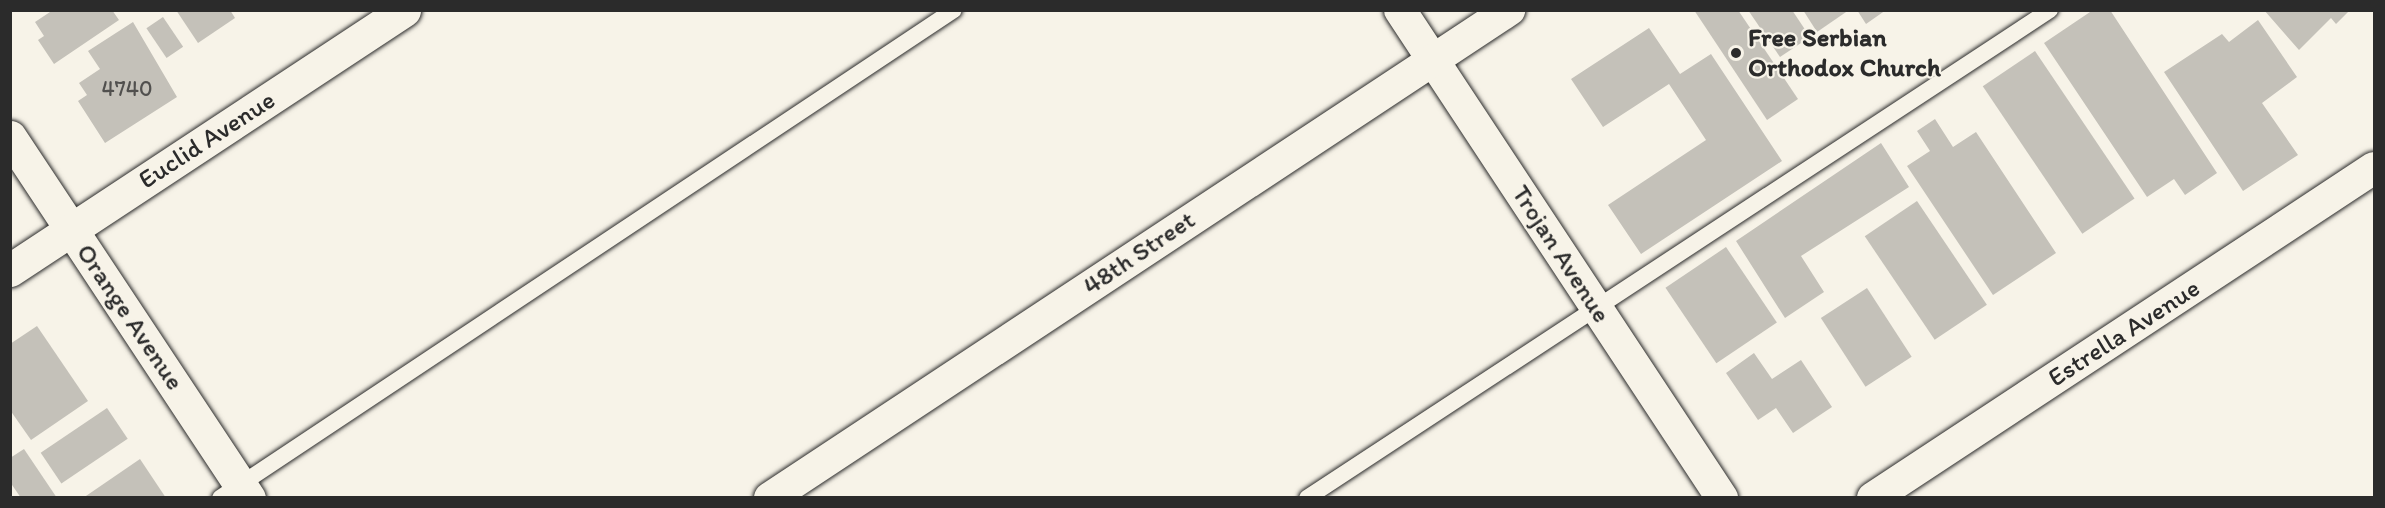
<!DOCTYPE html>
<html>
<head>
<meta charset="utf-8">
<style>
  body { margin:0 }
  #map { position:relative; width:2385px; height:508px; overflow:hidden; background:#f7f3e8; font-family:Itim,sans-serif }
  div>[style] { position:absolute }
  .building>* { inset:0; background:#c4c1b9; transform-origin:0 0 }
  .roads { filter:drop-shadow(0 0 2px #2b2b2b) drop-shadow(0 0 2px #2b2b2b) }
  .service>* { height:16px; margin:-8px; padding:0 8px; transform-origin:8px; border-radius:8px; background:#f7f3e8 }
  .minor>* { height:32px; margin:-16px; padding:0 16px; transform-origin:16px; border-radius:16px; background:#f7f3e8 }
  .secondary>* { height:33px; margin:-16.5px; padding:0 16.5px; transform-origin:16.5px; border-radius:16.5px; background:#f7f3e8 }
  .dots>* { width:16px; height:16px; translate:-50% -50%; box-sizing:border-box; border:3px solid #f7f3e8; border-radius:50% }
  span { translate:-50% -50%; white-space:nowrap; text-align:center; line-height:1.15; -webkit-text-stroke:4.5px #f7f3e8; paint-order:stroke }
  .number-label { font-size:22px; color:#51504e }
  .number-label span { -webkit-text-stroke-width:0 }
  .poi-label { font-size:26px; color:#2b2b2b; font-weight:700 }
  .left { translate:0 -50%; text-align:left }
  .street-label { font-size:26px; color:#2b2b2b }
  .frame { position:absolute; inset:0; border:12px solid #2b2b2b; pointer-events:none }
</style>
</head>
<body>
<div id="map">
  <div class="building">
    <div style="clip-path:polygon(53px 10px,112px 10px,119px 20px,54px 64px,38px 40px,44px 36px,35px 22px)"></div>
    <div style="clip-path:polygon(176px 10px,230px 10px,235px 18px,198px 43px)"></div>
    <div style="clip-path:polygon(1694px 10px,1738px 10px,1798px 99px,1767px 120px)"></div>
    <div style="clip-path:polygon(1748px 10px,1792px 10px,1810px 37px,1780px 57px)"></div>
    <div style="clip-path:polygon(1803px 10px,1849px 10px,1817px 32px)"></div>
    <div style="clip-path:polygon(1857px 10px,1886px 10px,1866px 24px)"></div>
    <div style="clip-path:polygon(2093px 10px,2110px 10px,2217px 173px,2185px 195px,2174px 179px,2147px 197px,2044px 43px)"></div>
    <div style="clip-path:polygon(2264px 10px,2350px 10px,2336px 24px,2331px 18px,2299px 50px)"></div>
    <div style="left:163px;top:17px;width:36px;height:20px;rotate:56deg"></div>
    <div style="clip-path:polygon(2258px 20px,2297px 77px,2262px 103px,2298px 155px,2243px 191px,2164px 72px,2222px 34px,2229px 42px)"></div>
    <div style="clip-path:polygon(133px 22px,177px 97px,105px 143px,78px 101px,87px 95px,79px 83px,100px 69px,88px 51px)"></div>
    <div style="clip-path:polygon(1649px 28px,1680px 74px,1711px 54px,1782px 161px,1641px 254px,1608px 205px,1706px 140px,1669px 84px,1603px 127px,1571px 79px)"></div>
    <div style="left:2035px;top:51px;width:178px;height:63px;rotate:56deg"></div>
    <div style="clip-path:polygon(1935px 119px,1953px 147px,1976px 132px,2056px 253px,1993px 295px,1907px 166px,1930px 151px,1917px 131px)"></div>
    <div style="clip-path:polygon(1881px 143px,1909px 187px,1801px 256px,1824px 292px,1785px 318px,1736px 241px)"></div>
    <div style="left:1917px;top:201px;width:125px;height:63px;rotate:56deg"></div>
    <div style="left:1726px;top:247px;width:91px;height:73px;rotate:56deg"></div>
    <div style="left:1867px;top:288px;width:82px;height:55px;rotate:57deg"></div>
    <div style="clip-path:polygon(37px 326px,88px 401px,31px 440px,10px 410px,10px 344px)"></div>
    <div style="clip-path:polygon(1754px 353px,1772px 379px,1801px 360px,1832px 407px,1793px 433px,1776px 408px,1758px 420px,1726px 373px)"></div>
    <div style="left:107px;top:408px;width:37px;height:80px;rotate:56deg"></div>
    <div style="clip-path:polygon(24px 449px,57px 498px,21px 498px,10px 482px,10px 458px)"></div>
    <div style="clip-path:polygon(140px 459px,166px 498px,83px 498px)"></div>
  </div>
  <div class="roads">
    <div class="service">
      <div style="left:220px;top:498px;width:881px;rotate:-33.62deg"></div>
      <div style="left:1307px;top:498px;width:889px;rotate:-33.3deg"></div>
    </div>
    <div class="minor">
      <div style="left:1400px;top:10px;width:585px;rotate:56.58deg"></div>
      <div style="left:770px;top:498px;width:886px;rotate:-33.44deg"></div>
      <div style="left:1873px;top:498px;width:600px;rotate:-33.37deg"></div>
    </div>
    <div class="secondary">
      <div style="left:10px;top:137px;width:433px;rotate:56.5deg"></div>
      <div style="left:10px;top:270px;width:472px;rotate:-33.4deg"></div>
    </div>
  </div>
  <div class="dots">
    <div style="left:1736px;top:53px;background:#2b2b2b"></div>
  </div>
  <div class="number-label">
    <span style="left:127px;top:89px">4740</span>
  </div>
  <div class="poi-label">
    <span class="left" style="left:1748px;top:53px">Free Serbian<br>Orthodox Church</span>
  </div>
  <div class="street-label">
    <span style="left:207px;top:140px;rotate:-33deg">Euclid Avenue</span>
    <span style="left:1139px;top:253px;rotate:-34deg">48th Street</span>
    <span style="left:1561px;top:254px;rotate:57deg">Trojan Avenue</span>
    <span style="left:130px;top:317px;rotate:56deg">Orange Avenue</span>
    <span style="left:2124px;top:333px;rotate:-33deg">Estrella Avenue</span>
  </div>
  <div class="frame"></div>
</div>
</body>
</html>
